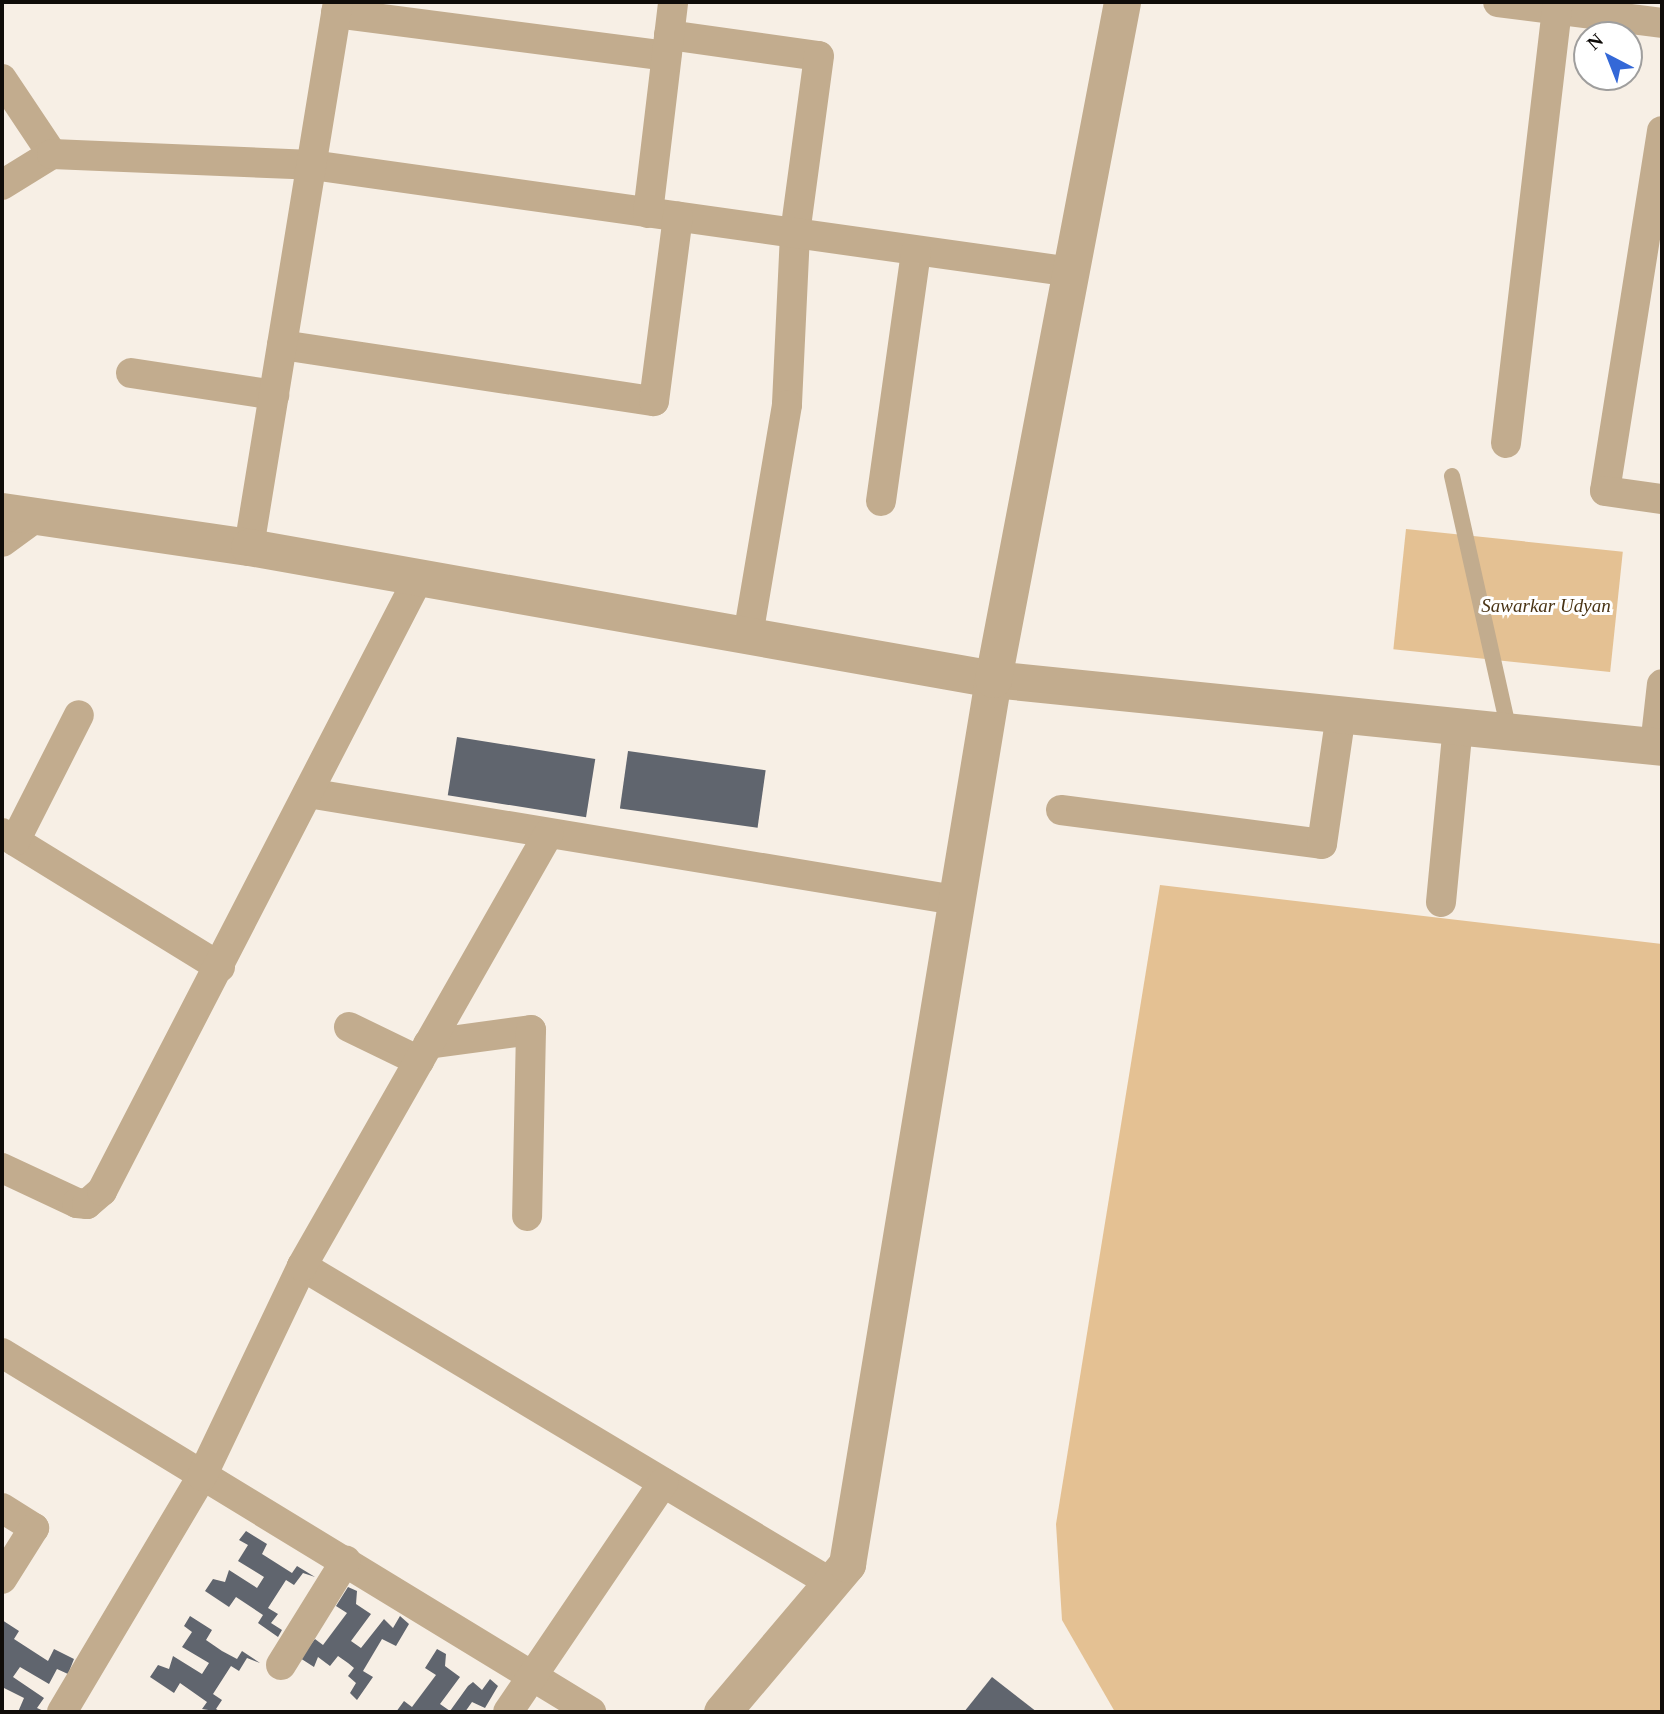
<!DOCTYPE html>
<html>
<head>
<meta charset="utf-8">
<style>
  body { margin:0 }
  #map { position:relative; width:1664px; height:1714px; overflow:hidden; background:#f7efe5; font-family:"Times New Roman",serif }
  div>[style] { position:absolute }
  .green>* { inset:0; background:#e4c193; transform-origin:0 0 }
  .building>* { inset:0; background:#60656e; transform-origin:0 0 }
  .service>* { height:16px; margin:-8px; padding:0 8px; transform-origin:8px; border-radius:8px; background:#c2ac8e }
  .minor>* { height:30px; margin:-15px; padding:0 15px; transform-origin:15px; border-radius:15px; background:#c2ac8e }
  .tertiary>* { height:37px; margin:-18.5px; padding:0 18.5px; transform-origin:18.5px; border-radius:18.5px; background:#c2ac8e }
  span { translate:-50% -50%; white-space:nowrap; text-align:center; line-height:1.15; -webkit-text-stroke:6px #fff; paint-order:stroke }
  .park-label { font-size:19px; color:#4a3415; font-style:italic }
  .frame { position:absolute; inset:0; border:4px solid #0f0c09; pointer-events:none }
  .north { position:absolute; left:1573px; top:21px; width:70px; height:70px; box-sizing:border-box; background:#fff; border:2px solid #9f9e9d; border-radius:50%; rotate:318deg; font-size:19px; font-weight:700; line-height:28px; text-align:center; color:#0f0c09 }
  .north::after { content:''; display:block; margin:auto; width:24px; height:32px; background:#3468d7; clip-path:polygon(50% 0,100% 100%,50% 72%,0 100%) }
</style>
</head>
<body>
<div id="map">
  <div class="green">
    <div style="left:1406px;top:529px;width:218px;height:121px;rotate:6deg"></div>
    <div style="clip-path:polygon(1160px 885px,1662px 944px,1662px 1712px,1115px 1712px,1062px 1620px,1056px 1524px)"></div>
  </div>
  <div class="building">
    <div style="left:457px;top:737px;width:140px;height:59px;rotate:9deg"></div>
    <div style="left:628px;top:751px;width:139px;height:58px;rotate:8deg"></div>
    <div style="clip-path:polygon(246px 1531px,267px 1544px,262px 1554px,292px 1573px,297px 1566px,315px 1577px,303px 1573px,294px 1585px,286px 1580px,268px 1608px,278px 1614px,271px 1623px,282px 1630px,278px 1637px,258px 1623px,263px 1615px,236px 1597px,229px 1607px,205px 1591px,213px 1579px,225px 1582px,229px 1570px,257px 1588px,264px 1577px,238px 1561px,248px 1545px,239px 1540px)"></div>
    <div style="clip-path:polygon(348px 1587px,357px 1591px,356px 1604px,371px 1614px,351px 1641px,361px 1648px,384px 1619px,393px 1628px,400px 1616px,409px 1624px,396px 1646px,382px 1639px,363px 1671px,373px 1677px,357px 1700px,350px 1693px,356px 1683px,348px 1676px,354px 1668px,348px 1663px,338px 1656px,330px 1666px,318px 1657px,314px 1667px,300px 1658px,315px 1639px,323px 1645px,347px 1613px,336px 1606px)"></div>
    <div style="clip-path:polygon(190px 1616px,212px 1630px,206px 1640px,222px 1651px,237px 1659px,242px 1651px,260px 1663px,247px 1658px,239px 1671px,231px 1666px,213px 1694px,222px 1700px,216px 1709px,221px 1712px,202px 1709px,207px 1702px,180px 1683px,174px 1693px,150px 1677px,158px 1665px,169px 1669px,173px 1656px,202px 1674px,209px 1663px,182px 1647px,192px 1632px,184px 1626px)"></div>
    <div style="clip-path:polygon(2px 1620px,19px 1631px,14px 1639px,48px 1661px,54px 1649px,74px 1659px,68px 1674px,57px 1669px,49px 1684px,20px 1667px,13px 1677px,44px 1698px,37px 1708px,46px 1712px,18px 1712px,24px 1698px,2px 1687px)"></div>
    <div style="clip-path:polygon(437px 1649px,446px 1654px,445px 1666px,460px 1677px,440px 1704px,450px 1711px,468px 1686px,473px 1682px,482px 1690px,490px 1679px,498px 1686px,485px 1708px,472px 1702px,465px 1712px,396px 1712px,404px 1701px,412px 1707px,436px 1675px,425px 1668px)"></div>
    <div style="clip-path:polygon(992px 1677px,1037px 1712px,964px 1712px)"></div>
  </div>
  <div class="service">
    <div style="left:1452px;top:476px;width:261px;rotate:77.4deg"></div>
  </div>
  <div class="minor">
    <div style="left:1498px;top:2px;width:165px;rotate:7.3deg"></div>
    <div style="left:336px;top:13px;width:333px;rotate:7.4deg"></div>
    <div style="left:669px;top:35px;width:151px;rotate:8deg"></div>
    <div style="left:819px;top:56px;width:180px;rotate:97.7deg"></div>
    <div style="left:795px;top:234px;width:171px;rotate:92.7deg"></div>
    <div style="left:787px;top:405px;width:233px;rotate:99.6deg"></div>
    <div style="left:2px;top:79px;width:90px;rotate:56.3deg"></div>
    <div style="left:52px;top:154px;width:59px;rotate:148.2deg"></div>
    <div style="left:1662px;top:131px;width:364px;rotate:99deg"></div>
    <div style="left:1605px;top:491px;width:58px;rotate:8deg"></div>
    <div style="left:52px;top:154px;width:260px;rotate:2.4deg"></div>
    <div style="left:312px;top:165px;width:767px;rotate:8.02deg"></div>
    <div style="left:648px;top:213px;width:212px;rotate:-83.2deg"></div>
    <div style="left:282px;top:345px;width:376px;rotate:8.6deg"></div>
    <div style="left:654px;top:401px;width:186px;rotate:-82.6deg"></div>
    <div style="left:131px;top:373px;width:145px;rotate:8.7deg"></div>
    <div style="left:1506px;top:443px;width:444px;rotate:-83.3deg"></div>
    <div style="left:881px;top:501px;width:252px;rotate:-82deg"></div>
    <div style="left:2px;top:542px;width:41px;rotate:-36deg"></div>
    <div style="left:249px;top:547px;width:552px;rotate:-80.73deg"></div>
    <div style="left:1655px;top:746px;width:62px;rotate:-83.6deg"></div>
    <div style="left:308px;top:793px;width:656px;rotate:9.39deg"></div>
    <div style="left:1061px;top:810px;width:263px;rotate:7.4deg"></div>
    <div style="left:1322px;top:844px;width:131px;rotate:-81.7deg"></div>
    <div style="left:2px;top:833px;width:256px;rotate:31.6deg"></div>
    <div style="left:15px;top:841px;width:141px;rotate:-63.1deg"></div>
    <div style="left:1441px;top:902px;width:177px;rotate:-84.5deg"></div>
    <div style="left:349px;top:1027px;width:78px;rotate:25.9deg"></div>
    <div style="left:428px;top:1044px;width:104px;rotate:-7.7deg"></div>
    <div style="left:531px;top:1030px;width:186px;rotate:91.2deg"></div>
    <div style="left:2px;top:1168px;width:83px;rotate:25deg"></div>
    <div style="left:77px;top:1203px;width:10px;rotate:6deg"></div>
    <div style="left:87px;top:1204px;width:20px;rotate:-41deg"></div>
    <div style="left:102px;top:1191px;width:691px;rotate:-62.69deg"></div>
    <div style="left:302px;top:1266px;width:617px;rotate:30.93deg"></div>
    <div style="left:2px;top:1353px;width:690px;rotate:31.36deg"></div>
    <div style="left:2px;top:1508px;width:38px;rotate:32deg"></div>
    <div style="left:34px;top:1528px;width:60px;rotate:122.1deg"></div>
    <div style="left:281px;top:1665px;width:123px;rotate:-58.2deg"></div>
    <div style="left:62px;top:1712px;width:274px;rotate:-59.3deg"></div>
    <div style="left:202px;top:1476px;width:233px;rotate:-64.5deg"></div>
    <div style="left:302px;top:1266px;width:498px;rotate:-60.3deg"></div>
    <div style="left:508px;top:1712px;width:277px;rotate:-55.9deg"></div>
  </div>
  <div class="tertiary">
    <div style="left:2px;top:511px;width:250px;rotate:8.3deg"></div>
    <div style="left:249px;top:547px;width:756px;rotate:10.06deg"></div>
    <div style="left:993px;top:679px;width:672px;rotate:5.8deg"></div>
    <div style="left:722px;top:1712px;width:194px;rotate:-49.8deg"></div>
    <div style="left:847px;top:1564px;width:897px;rotate:-80.63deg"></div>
    <div style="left:993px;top:679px;width:689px;rotate:-79.21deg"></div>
  </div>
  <div class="park-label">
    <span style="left:1546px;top:606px">Sawarkar Udyan</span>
  </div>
  <div class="frame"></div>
  <div class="north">N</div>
</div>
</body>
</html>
